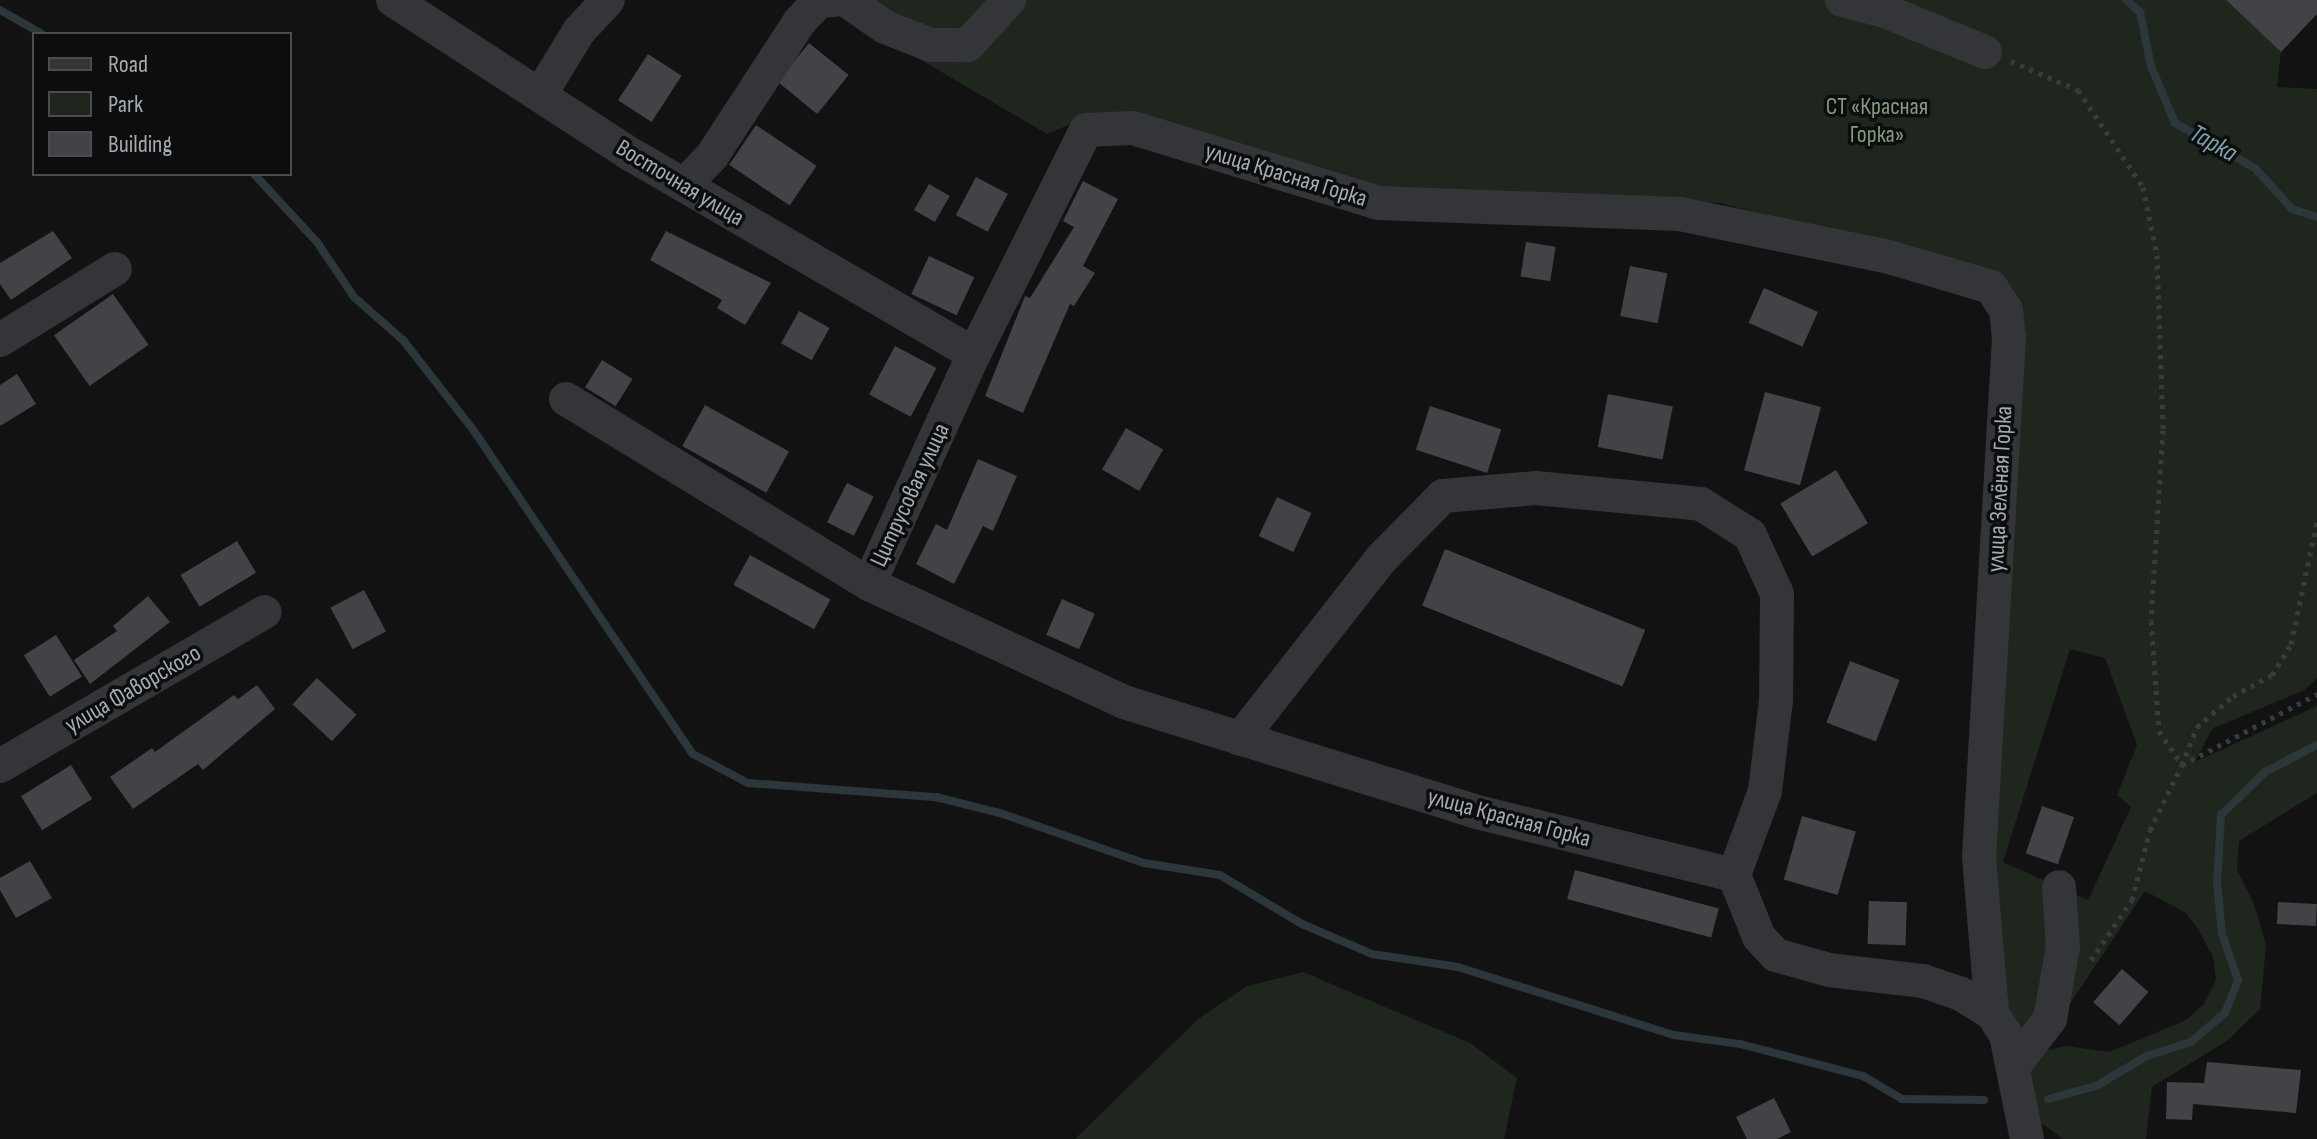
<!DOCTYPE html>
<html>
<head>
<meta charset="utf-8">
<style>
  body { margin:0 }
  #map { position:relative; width:2317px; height:1139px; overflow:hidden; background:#121213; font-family:"Sofia Sans Condensed",sans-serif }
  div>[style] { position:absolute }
  .green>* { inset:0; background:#1f261e }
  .stream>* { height:8px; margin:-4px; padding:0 4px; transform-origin:4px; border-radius:4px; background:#2c373b }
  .building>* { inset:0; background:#414346; transform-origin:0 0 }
  .path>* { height:5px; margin-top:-2.5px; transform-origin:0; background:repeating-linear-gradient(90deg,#393c3f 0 4px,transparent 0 10px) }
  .minor>* { height:34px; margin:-17px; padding:0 17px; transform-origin:17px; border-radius:17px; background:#333538 }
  span { translate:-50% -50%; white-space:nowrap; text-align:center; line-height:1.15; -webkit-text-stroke:7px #0d0d0e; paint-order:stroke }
  .park-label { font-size:24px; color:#819d7c }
  .street-label { font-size:24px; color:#a4acb3 }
  .water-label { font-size:26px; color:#7ca1ad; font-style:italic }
  .legend { position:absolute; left:32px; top:32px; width:260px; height:144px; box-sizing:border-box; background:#0d0d0e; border:2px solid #494d50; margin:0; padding:10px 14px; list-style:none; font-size:24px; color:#a4acb3 }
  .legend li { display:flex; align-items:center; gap:16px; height:40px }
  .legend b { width:40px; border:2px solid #494d50 }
</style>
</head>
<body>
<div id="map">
  <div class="green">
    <div style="clip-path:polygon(evenodd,843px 0,2226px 0,2281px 52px,2277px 87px,2317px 89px,2317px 678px,2304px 690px,2212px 729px,2195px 762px,2317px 706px,2317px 793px,2239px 841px,2237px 870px,2254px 904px,2266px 945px,2260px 1009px,2228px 1040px,2152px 1087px,2146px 1139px,2063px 1139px,2036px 1119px,1999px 1008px,1990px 865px,2019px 340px,1949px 264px,1720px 203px,1372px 189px,1094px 114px,1047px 134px,843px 14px,843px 0,2070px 649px,2105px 658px,2137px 745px,2117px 795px,2131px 807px,2088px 900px,2003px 862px,2070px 649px,843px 0,2145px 891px,2186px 913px,2198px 929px,2213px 957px,2216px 979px,2204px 1004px,2186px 1020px,2110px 1052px,2066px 1046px,2038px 1052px,2145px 891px)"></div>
    <div style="clip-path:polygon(1303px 972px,1470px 1043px,1517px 1078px,1504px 1139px,1075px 1139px,1198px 1019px,1247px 986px)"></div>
  </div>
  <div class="stream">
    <div style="left:2126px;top:0;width:18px;rotate:41deg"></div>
    <div style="left:2140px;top:12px;width:55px;rotate:78.5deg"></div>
    <div style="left:2151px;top:66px;width:62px;rotate:67.2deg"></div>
    <div style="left:2175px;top:123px;width:92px;rotate:29.4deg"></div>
    <div style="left:2255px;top:168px;width:55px;rotate:47.9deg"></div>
    <div style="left:2292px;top:209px;width:26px;rotate:18deg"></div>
    <div style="left:0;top:10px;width:48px;rotate:29.7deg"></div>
    <div style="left:254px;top:174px;width:93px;rotate:47.2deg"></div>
    <div style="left:317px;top:242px;width:66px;rotate:56.1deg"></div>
    <div style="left:354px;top:297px;width:65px;rotate:41.3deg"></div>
    <div style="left:403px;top:340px;width:115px;rotate:52deg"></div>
    <div style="left:474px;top:431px;width:390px;rotate:55.9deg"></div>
    <div style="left:693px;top:754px;width:62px;rotate:27.8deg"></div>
    <div style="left:748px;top:783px;width:189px;rotate:4.3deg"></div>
    <div style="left:936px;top:797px;width:69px;rotate:14.2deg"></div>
    <div style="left:1003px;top:814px;width:149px;rotate:19.2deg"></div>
    <div style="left:1144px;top:863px;width:77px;rotate:9deg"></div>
    <div style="left:1220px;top:875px;width:96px;rotate:30.9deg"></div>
    <div style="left:1302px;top:924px;width:76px;rotate:23.2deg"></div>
    <div style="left:1372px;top:954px;width:87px;rotate:8.6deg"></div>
    <div style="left:1458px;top:967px;width:226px;rotate:17.5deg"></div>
    <div style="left:1674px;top:1035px;width:67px;rotate:7.8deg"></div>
    <div style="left:1740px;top:1044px;width:127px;rotate:14.6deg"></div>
    <div style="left:1863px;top:1076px;width:45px;rotate:30.5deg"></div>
    <div style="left:1902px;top:1099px;width:82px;rotate:0.7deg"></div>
    <div style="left:2048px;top:1099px;width:50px;rotate:-15.2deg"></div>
    <div style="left:2096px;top:1086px;width:59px;rotate:-30.5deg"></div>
    <div style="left:2147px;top:1056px;width:46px;rotate:-17.7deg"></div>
    <div style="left:2191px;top:1042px;width:45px;rotate:-40.5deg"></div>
    <div style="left:2225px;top:1013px;width:35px;rotate:-68deg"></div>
    <div style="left:2238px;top:980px;width:49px;rotate:-109.2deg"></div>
    <div style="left:2222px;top:934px;width:51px;rotate:-95.6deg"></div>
    <div style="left:2217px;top:883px;width:68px;rotate:-86.6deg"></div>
    <div style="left:2221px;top:815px;width:62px;rotate:-44.3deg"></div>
    <div style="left:2265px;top:772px;width:59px;rotate:-27.4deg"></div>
  </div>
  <div class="building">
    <div style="clip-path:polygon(2226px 0,2317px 0,2317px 14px,2281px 52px)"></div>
    <div style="left:809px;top:43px;width:51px;height:50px;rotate:39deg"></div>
    <div style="left:648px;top:54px;width:40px;height:55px;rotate:33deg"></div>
    <div style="left:756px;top:125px;width:73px;height:48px;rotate:34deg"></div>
    <div style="left:976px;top:177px;width:36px;height:43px;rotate:28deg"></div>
    <div style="clip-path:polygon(1083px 181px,1118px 199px,1083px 266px,1095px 273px,1074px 306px,1070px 304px,1023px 413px,985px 396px,1025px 296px,1030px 298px,1074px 227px,1063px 221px)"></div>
    <div style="left:929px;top:184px;width:24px;height:30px;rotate:30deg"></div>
    <div style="clip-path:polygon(53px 231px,72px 258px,11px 300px,0 284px,0 263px)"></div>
    <div style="clip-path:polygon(666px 231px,771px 283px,745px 325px,717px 308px,722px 300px,650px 260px)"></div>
    <div style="left:1526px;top:242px;width:30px;height:35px;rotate:9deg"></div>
    <div style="left:929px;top:256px;width:50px;height:42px;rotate:25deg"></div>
    <div style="left:1630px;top:266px;width:38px;height:51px;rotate:11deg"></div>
    <div style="left:1764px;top:288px;width:59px;height:38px;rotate:24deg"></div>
    <div style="left:113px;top:294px;width:62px;height:72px;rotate:55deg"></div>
    <div style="left:799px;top:311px;width:35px;height:37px;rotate:29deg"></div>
    <div style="left:895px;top:346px;width:47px;height:55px;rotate:28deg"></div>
    <div style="left:602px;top:360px;width:36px;height:32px;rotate:32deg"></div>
    <div style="clip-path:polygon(17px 374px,36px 404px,0 426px,0 385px)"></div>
    <div style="left:1765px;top:392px;width:58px;height:81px;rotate:15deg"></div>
    <div style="left:1608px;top:394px;width:66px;height:54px;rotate:11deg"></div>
    <div style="left:705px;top:405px;width:96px;height:47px;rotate:29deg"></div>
    <div style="left:1430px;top:406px;width:75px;height:46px;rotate:18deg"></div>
    <div style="left:1126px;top:428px;width:43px;height:48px;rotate:30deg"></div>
    <div style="clip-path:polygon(978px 459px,1017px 476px,993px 531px,983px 526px,954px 584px,916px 564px,936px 524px,947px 530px)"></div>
    <div style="left:1836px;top:470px;width:62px;height:65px;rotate:59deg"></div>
    <div style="left:847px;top:483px;width:30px;height:44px;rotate:27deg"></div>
    <div style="left:1277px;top:497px;width:38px;height:43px;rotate:25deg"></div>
    <div style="left:237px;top:541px;width:37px;height:66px;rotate:59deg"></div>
    <div style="left:1445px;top:549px;width:216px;height:61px;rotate:22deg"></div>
    <div style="left:750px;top:555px;width:92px;height:34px;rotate:29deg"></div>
    <div style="left:364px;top:590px;width:47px;height:38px;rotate:62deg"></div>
    <div style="clip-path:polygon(148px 596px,170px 622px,90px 684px,74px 660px,117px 631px,113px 626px)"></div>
    <div style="left:1062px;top:599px;width:36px;height:39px;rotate:24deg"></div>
    <div style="left:56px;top:635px;width:49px;height:38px;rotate:58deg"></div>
    <div style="left:1850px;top:661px;width:53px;height:66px;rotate:21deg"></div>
    <div style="left:317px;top:678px;width:54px;height:36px;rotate:43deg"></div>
    <div style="clip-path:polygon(257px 685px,275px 709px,203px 770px,198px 764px,133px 809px,110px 777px,152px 748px,155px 752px,234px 695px,238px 699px)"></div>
    <div style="left:71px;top:765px;width:40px;height:59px;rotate:58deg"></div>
    <div style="left:2042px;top:806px;width:34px;height:50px;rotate:19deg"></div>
    <div style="left:1802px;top:816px;width:56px;height:66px;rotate:16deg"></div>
    <div style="clip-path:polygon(30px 861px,52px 898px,16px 918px,0 890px,0 878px)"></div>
    <div style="left:1575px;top:870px;width:149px;height:30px;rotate:15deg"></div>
    <div style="left:1869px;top:901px;width:38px;height:43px;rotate:2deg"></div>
    <div style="left:2278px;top:902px;width:39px;height:22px;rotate:3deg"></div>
    <div style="left:2122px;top:969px;width:35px;height:44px;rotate:41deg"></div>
    <div style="clip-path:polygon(2207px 1062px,2301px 1070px,2296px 1113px,2193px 1104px,2192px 1120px,2166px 1119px,2167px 1082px,2204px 1083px)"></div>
    <div style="clip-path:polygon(1774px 1098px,1791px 1132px,1777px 1139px,1747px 1139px,1736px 1117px)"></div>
  </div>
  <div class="path">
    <div style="left:2011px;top:61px;width:73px;rotate:23.4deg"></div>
    <div style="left:2078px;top:90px;width:117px;rotate:56.2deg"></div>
    <div style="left:2143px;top:187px;width:69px;rotate:78.4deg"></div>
    <div style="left:2157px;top:255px;width:175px;rotate:88deg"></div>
    <div style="left:2163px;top:430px;width:191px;rotate:93.6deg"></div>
    <div style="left:2151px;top:621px;width:110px;rotate:85.8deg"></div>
    <div style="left:2159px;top:731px;width:41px;rotate:55.9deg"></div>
    <div style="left:2182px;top:765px;width:41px;rotate:-68.5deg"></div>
    <div style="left:2197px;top:727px;width:48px;rotate:-40.7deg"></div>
    <div style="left:2233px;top:696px;width:44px;rotate:-28.3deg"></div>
    <div style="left:2272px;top:675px;width:36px;rotate:-58deg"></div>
    <div style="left:2291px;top:644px;width:125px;rotate:-78deg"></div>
    <div style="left:2091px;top:960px;width:73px;rotate:-55.7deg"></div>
    <div style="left:2132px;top:900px;width:72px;rotate:-75.6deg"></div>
    <div style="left:2150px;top:830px;width:72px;rotate:-63.8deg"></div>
    <div style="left:2182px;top:765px;width:153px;rotate:-27.7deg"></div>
  </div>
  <div class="minor">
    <div style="left:393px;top:0;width:285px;rotate:33deg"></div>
    <div style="left:632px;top:155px;width:396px;rotate:30.2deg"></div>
    <div style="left:846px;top:0;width:47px;rotate:34.7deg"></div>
    <div style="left:885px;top:27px;width:49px;rotate:21.4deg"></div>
    <div style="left:931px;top:45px;width:37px"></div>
    <div style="left:968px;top:45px;width:61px;rotate:-47.7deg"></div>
    <div style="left:1842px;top:0;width:44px;rotate:14.3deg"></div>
    <div style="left:1885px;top:11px;width:108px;rotate:22.3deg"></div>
    <div style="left:540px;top:95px;width:75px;rotate:-58.6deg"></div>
    <div style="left:579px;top:31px;width:42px;rotate:-46.9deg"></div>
    <div style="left:684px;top:185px;width:40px;rotate:-46deg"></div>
    <div style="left:712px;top:156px;width:161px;rotate:-56.9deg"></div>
    <div style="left:800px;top:21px;width:28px;rotate:-46deg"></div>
    <div style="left:819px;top:1px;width:15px;rotate:-4deg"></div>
    <div style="left:0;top:340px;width:135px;rotate:-31.7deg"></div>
    <div style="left:566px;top:399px;width:355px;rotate:31.4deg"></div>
    <div style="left:869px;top:584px;width:253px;rotate:-65.5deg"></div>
    <div style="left:974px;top:354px;width:250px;rotate:-63.4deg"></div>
    <div style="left:1086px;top:130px;width:47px;rotate:-2.4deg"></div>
    <div style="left:1133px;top:128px;width:256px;rotate:17deg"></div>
    <div style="left:1378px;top:203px;width:302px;rotate:2.1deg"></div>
    <div style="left:1680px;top:214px;width:213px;rotate:11.6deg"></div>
    <div style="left:1889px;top:257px;width:106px;rotate:16.4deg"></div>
    <div style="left:1991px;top:287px;width:27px;rotate:57deg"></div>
    <div style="left:2006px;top:310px;width:27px;rotate:84deg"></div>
    <div style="left:2009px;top:337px;width:521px;rotate:93.3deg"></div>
    <div style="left:1979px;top:857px;width:157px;rotate:85.2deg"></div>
    <div style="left:869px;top:584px;width:281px;rotate:24.8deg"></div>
    <div style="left:1124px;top:702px;width:370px;rotate:17.3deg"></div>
    <div style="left:1477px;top:812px;width:265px;rotate:13.8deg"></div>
    <div style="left:1734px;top:875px;width:67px;rotate:68deg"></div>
    <div style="left:1759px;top:937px;width:25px;rotate:47deg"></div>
    <div style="left:1776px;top:955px;width:55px;rotate:15.8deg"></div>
    <div style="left:1829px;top:970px;width:95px;rotate:6.7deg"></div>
    <div style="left:1923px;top:981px;width:40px;rotate:18.9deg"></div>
    <div style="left:1961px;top:994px;width:36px;rotate:32deg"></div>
    <div style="left:1992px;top:1013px;width:26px;rotate:58deg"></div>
    <div style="left:2006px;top:1035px;width:106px;rotate:78.6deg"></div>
    <div style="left:1240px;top:739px;width:229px;rotate:-51.9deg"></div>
    <div style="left:1381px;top:559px;width:88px;rotate:-45.5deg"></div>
    <div style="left:1443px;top:496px;width:93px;rotate:-4.9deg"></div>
    <div style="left:1536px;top:488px;width:166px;rotate:5.5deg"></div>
    <div style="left:1701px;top:504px;width:58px;rotate:32.3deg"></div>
    <div style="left:1750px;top:535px;width:65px;rotate:65.4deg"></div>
    <div style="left:1777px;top:594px;width:106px;rotate:90.5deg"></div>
    <div style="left:1776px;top:700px;width:92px;rotate:96.9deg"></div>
    <div style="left:1765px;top:791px;width:90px;rotate:110.3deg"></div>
    <div style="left:0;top:766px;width:306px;rotate:-30.2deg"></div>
    <div style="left:2013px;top:1067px;width:61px;rotate:-52.4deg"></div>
    <div style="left:2050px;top:1019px;width:73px;rotate:-79.8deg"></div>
    <div style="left:2063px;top:947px;width:60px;rotate:-93.8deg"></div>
  </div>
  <div class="park-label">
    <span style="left:1877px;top:121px">СТ «Красная<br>Горка»</span>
  </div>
  <div class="street-label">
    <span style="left:1286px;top:175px;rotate:17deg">улица Красная Горка</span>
    <span style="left:680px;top:183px;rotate:31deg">Восточная улица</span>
    <span style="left:2000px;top:489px;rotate:-87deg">улица Зелёная Горка</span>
    <span style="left:910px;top:495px;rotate:-65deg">Цитрусовая улица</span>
    <span style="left:133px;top:689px;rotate:-30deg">улица Фаворского</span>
    <span style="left:1509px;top:818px;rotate:15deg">улица Красная Горка</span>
  </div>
  <div class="water-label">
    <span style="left:2213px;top:144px;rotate:29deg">Тарка</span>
  </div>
  <ul class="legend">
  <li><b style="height:10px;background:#333538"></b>Road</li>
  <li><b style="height:22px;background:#1f261e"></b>Park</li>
  <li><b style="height:22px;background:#414346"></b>Building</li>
  </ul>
</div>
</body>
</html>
